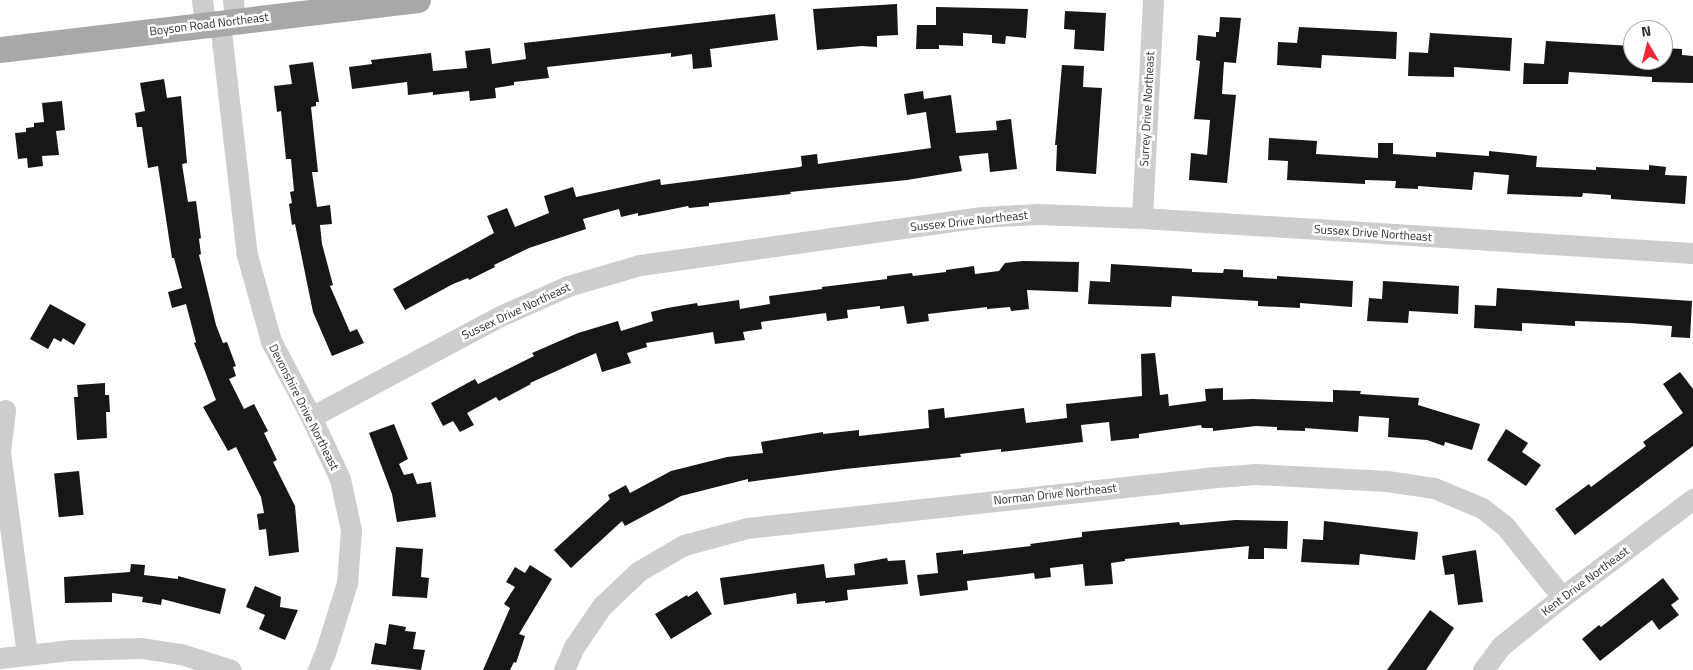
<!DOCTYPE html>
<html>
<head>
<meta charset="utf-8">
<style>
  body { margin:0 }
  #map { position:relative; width:1693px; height:670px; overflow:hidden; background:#fff; font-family:"Titillium Web",sans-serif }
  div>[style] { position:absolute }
  .building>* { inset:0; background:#171717; transform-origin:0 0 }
  .minor>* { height:21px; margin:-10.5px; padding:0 10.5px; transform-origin:10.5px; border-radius:10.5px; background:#cdcdcd }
  .major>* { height:26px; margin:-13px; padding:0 13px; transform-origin:13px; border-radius:13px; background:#a8a8a8 }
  span { translate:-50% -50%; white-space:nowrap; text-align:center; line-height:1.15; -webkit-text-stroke:5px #fff; paint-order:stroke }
  .street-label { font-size:12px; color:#303030 }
  .north { position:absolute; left:1623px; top:20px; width:50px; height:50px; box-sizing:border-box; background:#fff; border:1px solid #acacac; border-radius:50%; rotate:352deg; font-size:14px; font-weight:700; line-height:20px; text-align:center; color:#303030 }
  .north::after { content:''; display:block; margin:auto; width:18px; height:22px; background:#f32633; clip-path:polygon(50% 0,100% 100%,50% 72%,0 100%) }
</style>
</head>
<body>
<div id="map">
  <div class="building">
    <div style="clip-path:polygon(897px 4px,898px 35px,877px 36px,877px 47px,862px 46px,817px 50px,813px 9px)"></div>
    <div style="clip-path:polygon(936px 7px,1028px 9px,1026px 38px,1006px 36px,1005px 44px,992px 43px,992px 35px,963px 33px,963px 46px,939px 45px,939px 49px,916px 49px,917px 25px,936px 25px)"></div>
    <div style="clip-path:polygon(1065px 11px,1106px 13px,1104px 51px,1074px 49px,1075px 30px,1064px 29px)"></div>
    <div style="clip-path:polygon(775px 14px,778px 40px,710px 49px,712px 67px,693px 69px,692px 54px,671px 57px,671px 53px,547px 67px,549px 78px,514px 82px,514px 85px,495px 88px,496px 98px,470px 101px,469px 91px,433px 95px,433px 92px,408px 95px,407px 82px,352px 89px,349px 67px,372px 64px,371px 60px,431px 53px,433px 71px,467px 68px,465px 51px,490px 48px,492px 64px,526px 59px,524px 43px)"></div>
    <div style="clip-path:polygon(1220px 17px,1241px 18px,1236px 63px,1224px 62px,1222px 94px,1236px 95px,1227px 183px,1189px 180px,1191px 153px,1207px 155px,1210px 120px,1194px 119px,1200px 61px,1196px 60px,1198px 35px,1216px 37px,1216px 32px,1219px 32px)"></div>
    <div style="clip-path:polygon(1299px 27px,1397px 32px,1396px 59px,1322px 55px,1321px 68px,1277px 65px,1278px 42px,1297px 43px)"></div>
    <div style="clip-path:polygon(1430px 33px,1512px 38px,1510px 71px,1454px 67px,1454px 77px,1408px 76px,1409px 52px,1428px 53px)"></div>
    <div style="clip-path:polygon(1546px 41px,1633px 46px,1633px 60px,1663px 60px,1663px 48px,1682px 49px,1682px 55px,1693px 56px,1693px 83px,1652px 82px,1652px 77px,1569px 72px,1568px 84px,1523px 84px,1524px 63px,1544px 64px)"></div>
    <div style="clip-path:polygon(313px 62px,319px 102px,316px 102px,316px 106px,311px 107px,318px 172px,312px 172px,317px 207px,330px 205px,332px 224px,320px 225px,322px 244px,333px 285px,330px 286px,350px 332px,357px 329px,364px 343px,332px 356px,313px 312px,295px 224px,292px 225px,289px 204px,292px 203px,290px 192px,294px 191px,291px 159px,286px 159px,281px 111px,277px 112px,274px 86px,292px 84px,289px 65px)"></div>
    <div style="clip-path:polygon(1062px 65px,1084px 66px,1083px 87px,1102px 88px,1096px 174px,1056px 171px,1057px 145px,1055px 145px)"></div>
    <div style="clip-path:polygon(164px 79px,167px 98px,181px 96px,187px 163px,182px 164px,188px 202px,196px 201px,201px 238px,199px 239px,201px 254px,199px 255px,216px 325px,223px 343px,227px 342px,236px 366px,233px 367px,236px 376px,229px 379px,244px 409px,254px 404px,268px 431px,264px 433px,277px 460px,273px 462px,295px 506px,299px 552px,269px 556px,266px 529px,259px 530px,257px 514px,264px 513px,261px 497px,236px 447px,228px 451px,203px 407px,216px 400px,194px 343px,196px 342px,186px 304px,172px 308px,168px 292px,182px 288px,174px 258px,172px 258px,158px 166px,148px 168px,142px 127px,137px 127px,135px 113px,145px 111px,140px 83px)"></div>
    <div style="clip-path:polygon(923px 91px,924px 99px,951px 95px,956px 133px,997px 130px,996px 121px,1011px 119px,1017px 169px,990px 172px,988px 153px,959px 156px,962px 171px,907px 180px,790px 192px,791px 194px,709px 203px,709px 206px,689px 208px,688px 206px,638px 216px,638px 213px,621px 217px,619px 209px,583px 219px,586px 229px,529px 248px,494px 265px,495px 267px,469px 280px,468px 278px,453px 284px,405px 310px,393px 289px,494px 233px,487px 216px,507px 208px,515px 227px,549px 213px,544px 196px,573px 187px,576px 197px,660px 179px,661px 185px,800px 167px,802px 166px,801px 156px,817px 154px,818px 164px,931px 148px,926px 112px,907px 115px,904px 94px)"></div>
    <div style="clip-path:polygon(62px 101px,65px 130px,56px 131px,59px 155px,42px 156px,43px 166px,28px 168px,27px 158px,18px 159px,15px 133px,26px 132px,26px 128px,34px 127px,34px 123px,44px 122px,42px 103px)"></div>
    <div style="clip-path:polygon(1269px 138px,1317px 141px,1316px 154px,1378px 158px,1378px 143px,1393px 143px,1393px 154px,1436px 157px,1436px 152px,1489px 156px,1489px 151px,1537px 156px,1536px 167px,1596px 170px,1596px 167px,1649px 170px,1649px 165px,1666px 167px,1665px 175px,1687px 176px,1685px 204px,1611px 199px,1611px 195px,1583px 193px,1582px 197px,1507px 194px,1509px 175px,1474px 172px,1472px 190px,1418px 186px,1418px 189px,1395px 188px,1396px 181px,1365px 180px,1365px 184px,1287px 180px,1288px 161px,1268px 160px)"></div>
    <div style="clip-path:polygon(1023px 261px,1079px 262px,1078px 292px,1027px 290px,1029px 309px,1011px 311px,1010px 307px,987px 309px,987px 307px,928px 314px,929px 321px,907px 324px,904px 306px,880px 309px,880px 306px,847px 310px,848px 318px,827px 321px,826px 313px,761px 322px,762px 329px,743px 332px,745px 340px,715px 344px,713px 332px,646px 343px,647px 347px,627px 353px,631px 363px,602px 372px,596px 353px,530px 383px,531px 384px,499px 401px,496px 397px,467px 413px,474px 425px,460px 432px,453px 421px,443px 426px,431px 403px,475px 379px,478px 384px,534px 356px,532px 353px,578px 333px,618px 321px,621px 331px,653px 321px,651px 312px,667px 308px,697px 303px,698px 306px,739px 300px,740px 309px,770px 304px,769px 296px,822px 289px,822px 287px,887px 279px,887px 276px,912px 273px,913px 276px,946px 272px,946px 270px,974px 266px,975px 274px,999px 271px,1005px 263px)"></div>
    <div style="clip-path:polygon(1111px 264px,1192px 269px,1192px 272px,1223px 273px,1224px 269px,1243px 270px,1243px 277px,1277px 279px,1277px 276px,1353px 281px,1352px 307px,1300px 303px,1300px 308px,1258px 306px,1258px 301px,1172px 296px,1171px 307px,1088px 304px,1090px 281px,1110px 282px)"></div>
    <div style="clip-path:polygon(1383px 281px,1459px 286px,1458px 314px,1409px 311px,1408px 323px,1367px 321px,1369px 298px,1382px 299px)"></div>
    <div style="clip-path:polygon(1497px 288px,1692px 301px,1690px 338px,1671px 337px,1672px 326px,1630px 323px,1575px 321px,1575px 326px,1522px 323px,1522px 331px,1474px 328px,1475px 305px,1496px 306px)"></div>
    <div style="clip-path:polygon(50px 304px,86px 324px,74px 345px,63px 338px,61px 342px,54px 338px,48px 349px,30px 339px)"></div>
    <div style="clip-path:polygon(1155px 353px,1160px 395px,1168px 394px,1169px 406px,1206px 401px,1205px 389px,1223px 388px,1223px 400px,1253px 399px,1333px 402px,1333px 390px,1361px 391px,1360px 394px,1419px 398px,1418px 405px,1480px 424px,1472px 450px,1445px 442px,1444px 446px,1427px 440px,1388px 437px,1389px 418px,1359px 416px,1358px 432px,1305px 428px,1305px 431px,1277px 430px,1277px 427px,1256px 426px,1213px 431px,1213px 428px,1202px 428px,1201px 425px,1139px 434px,1139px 438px,1111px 441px,1109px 422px,1081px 425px,1083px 442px,1001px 452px,1001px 449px,960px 454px,961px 457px,845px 469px,748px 482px,748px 479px,681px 496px,625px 526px,622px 521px,571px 568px,554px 550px,610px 499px,608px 495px,626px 485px,630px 493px,671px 471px,727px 457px,763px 453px,761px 442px,823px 432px,823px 434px,859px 430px,859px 436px,929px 428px,928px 410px,944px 408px,945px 418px,1024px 408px,1026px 423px,1067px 418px,1066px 404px,1142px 396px,1141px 354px)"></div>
    <div style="clip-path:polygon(1680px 372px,1693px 389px,1693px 446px,1575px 535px,1555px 509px,1589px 484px,1591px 487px,1646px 446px,1643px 442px,1683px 413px,1663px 384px)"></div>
    <div style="clip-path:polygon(105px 383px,105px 395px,109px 395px,110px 412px,106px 412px,107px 438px,77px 440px,74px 397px,78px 397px,77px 385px)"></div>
    <div style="clip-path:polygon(394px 424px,408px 459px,399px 464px,404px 475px,413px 473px,417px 484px,431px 482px,436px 517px,397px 522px,392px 494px,369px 433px)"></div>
    <div style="clip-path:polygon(1506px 429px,1528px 443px,1522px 452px,1541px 465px,1526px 486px,1487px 460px)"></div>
    <div style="left:79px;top:471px;width:44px;height:25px;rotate:84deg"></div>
    <div style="clip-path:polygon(1235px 520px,1288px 521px,1287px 549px,1264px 548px,1264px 559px,1248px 559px,1249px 546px,1125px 559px,1125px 561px,1111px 563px,1113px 584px,1085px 586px,1083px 564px,1050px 568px,1051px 577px,1035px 579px,1034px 573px,967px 581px,968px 590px,920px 596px,917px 575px,938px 573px,936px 553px,963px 550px,963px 554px,1031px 546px,1030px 544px,1082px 537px,1082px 532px,1179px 522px,1180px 525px)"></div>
    <div style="clip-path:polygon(1324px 521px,1418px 532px,1415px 560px,1360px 554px,1359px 565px,1301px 562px,1303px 539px,1323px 540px)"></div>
    <div style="clip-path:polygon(396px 547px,423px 549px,421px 577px,429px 578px,427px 598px,392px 596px)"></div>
    <div style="clip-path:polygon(1476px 550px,1483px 602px,1458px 605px,1454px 574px,1445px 575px,1442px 556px)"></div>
    <div style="clip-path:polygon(887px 558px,888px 561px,905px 560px,908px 584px,847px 590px,848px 600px,825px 603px,825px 601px,797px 604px,796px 593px,724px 605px,720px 578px,824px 564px,826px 578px,855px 575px,854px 564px)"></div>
    <div style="clip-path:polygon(131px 564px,145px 565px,144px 575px,178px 579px,178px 576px,226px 589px,220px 614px,162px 599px,161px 605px,142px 602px,143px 597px,112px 593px,112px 602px,65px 603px,64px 577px,130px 572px)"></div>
    <div style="clip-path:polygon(530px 565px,552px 579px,519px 634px,525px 636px,516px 663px,514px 662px,510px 670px,483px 670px,510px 608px,504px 604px,515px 587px,506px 582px,515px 567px,525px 573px)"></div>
    <div style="clip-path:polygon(1663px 578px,1679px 599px,1671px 605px,1679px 615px,1659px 630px,1652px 620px,1600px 661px,1582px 639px,1599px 625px,1601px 627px)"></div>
    <div style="clip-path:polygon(255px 586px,281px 597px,280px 607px,298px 610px,285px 640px,259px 629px,265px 615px,246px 607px)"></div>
    <div style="clip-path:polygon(697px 591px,712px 614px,671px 639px,655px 614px,687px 595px,688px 597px)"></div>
    <div style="clip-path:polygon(1430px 610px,1454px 628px,1426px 670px,1387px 670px)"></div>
    <div style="clip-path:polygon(389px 624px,406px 627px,405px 631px,416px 632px,413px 649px,425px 650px,421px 670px,371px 664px,375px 643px,386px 645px)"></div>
  </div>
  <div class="minor">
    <div style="left:202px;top:0;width:24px;rotate:83deg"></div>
    <div style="left:233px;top:0;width:21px;rotate:85deg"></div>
    <div style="left:220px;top:23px;width:234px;rotate:83.4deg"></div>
    <div style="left:247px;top:255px;width:89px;rotate:74.4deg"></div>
    <div style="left:271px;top:341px;width:86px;rotate:62.2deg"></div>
    <div style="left:311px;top:417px;width:68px;rotate:64.9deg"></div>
    <div style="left:340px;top:479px;width:52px;rotate:77.8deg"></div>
    <div style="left:351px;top:530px;width:53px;rotate:94.3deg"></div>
    <div style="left:347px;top:583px;width:70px;rotate:107.4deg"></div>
    <div style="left:326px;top:650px;width:22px;rotate:112deg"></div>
    <div style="left:1142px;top:218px;width:218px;rotate:-87.1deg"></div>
    <div style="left:5px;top:410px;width:42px;rotate:96.8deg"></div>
    <div style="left:0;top:452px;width:205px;rotate:82.4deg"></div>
    <div style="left:311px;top:417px;width:214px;rotate:-28.1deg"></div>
    <div style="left:500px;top:316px;width:74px;rotate:-23.8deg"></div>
    <div style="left:568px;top:286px;width:75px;rotate:-16.3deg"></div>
    <div style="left:640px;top:265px;width:345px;rotate:-8deg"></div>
    <div style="left:982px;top:217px;width:56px;rotate:-3.1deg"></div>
    <div style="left:1038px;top:214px;width:104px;rotate:2.2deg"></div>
    <div style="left:1142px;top:218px;width:552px;rotate:3.63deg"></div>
    <div style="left:0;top:658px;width:70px;rotate:-6.5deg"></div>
    <div style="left:70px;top:650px;width:72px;rotate:-1.6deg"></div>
    <div style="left:142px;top:648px;width:39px;rotate:9deg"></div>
    <div style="left:181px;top:654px;width:52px;rotate:17.7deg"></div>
    <div style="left:564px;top:670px;width:25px;rotate:-67deg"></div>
    <div style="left:574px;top:647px;width:50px;rotate:-55.7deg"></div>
    <div style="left:602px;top:606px;width:51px;rotate:-43.4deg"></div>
    <div style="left:639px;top:571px;width:52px;rotate:-30deg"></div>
    <div style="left:684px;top:545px;width:65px;rotate:-15.1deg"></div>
    <div style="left:747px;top:528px;width:461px;rotate:-6.2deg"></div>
    <div style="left:1205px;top:478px;width:50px;rotate:-4.6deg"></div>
    <div style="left:1255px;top:474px;width:132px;rotate:3deg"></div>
    <div style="left:1387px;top:481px;width:48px;rotate:8.5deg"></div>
    <div style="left:1434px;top:488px;width:52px;rotate:22.6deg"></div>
    <div style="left:1482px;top:508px;width:29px;rotate:38deg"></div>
    <div style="left:1505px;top:526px;width:91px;rotate:51.2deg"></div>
    <div style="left:1483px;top:670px;width:30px;rotate:-53deg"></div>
    <div style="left:1501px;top:646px;width:78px;rotate:-38.8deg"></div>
    <div style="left:1562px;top:597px;width:164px;rotate:-36.8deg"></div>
  </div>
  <div class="major">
    <div style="left:0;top:50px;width:421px;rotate:-6.8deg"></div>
  </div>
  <div class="street-label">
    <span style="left:209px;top:24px;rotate:-7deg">Boyson Road Northeast</span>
    <span style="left:1147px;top:109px;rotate:-87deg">Surrey Drive Northeast</span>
    <span style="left:969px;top:221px;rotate:-6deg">Sussex Drive Northeast</span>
    <span style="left:1373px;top:233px;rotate:4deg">Sussex Drive Northeast</span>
    <span style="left:516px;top:311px;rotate:-25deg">Sussex Drive Northeast</span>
    <span style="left:304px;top:407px;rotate:63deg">Devonshire Drive Northeast</span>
    <span style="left:1055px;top:494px;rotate:-6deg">Norman Drive Northeast</span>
    <span style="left:1585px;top:581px;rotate:-37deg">Kent Drive Northeast</span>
  </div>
  <div class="north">N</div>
</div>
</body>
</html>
